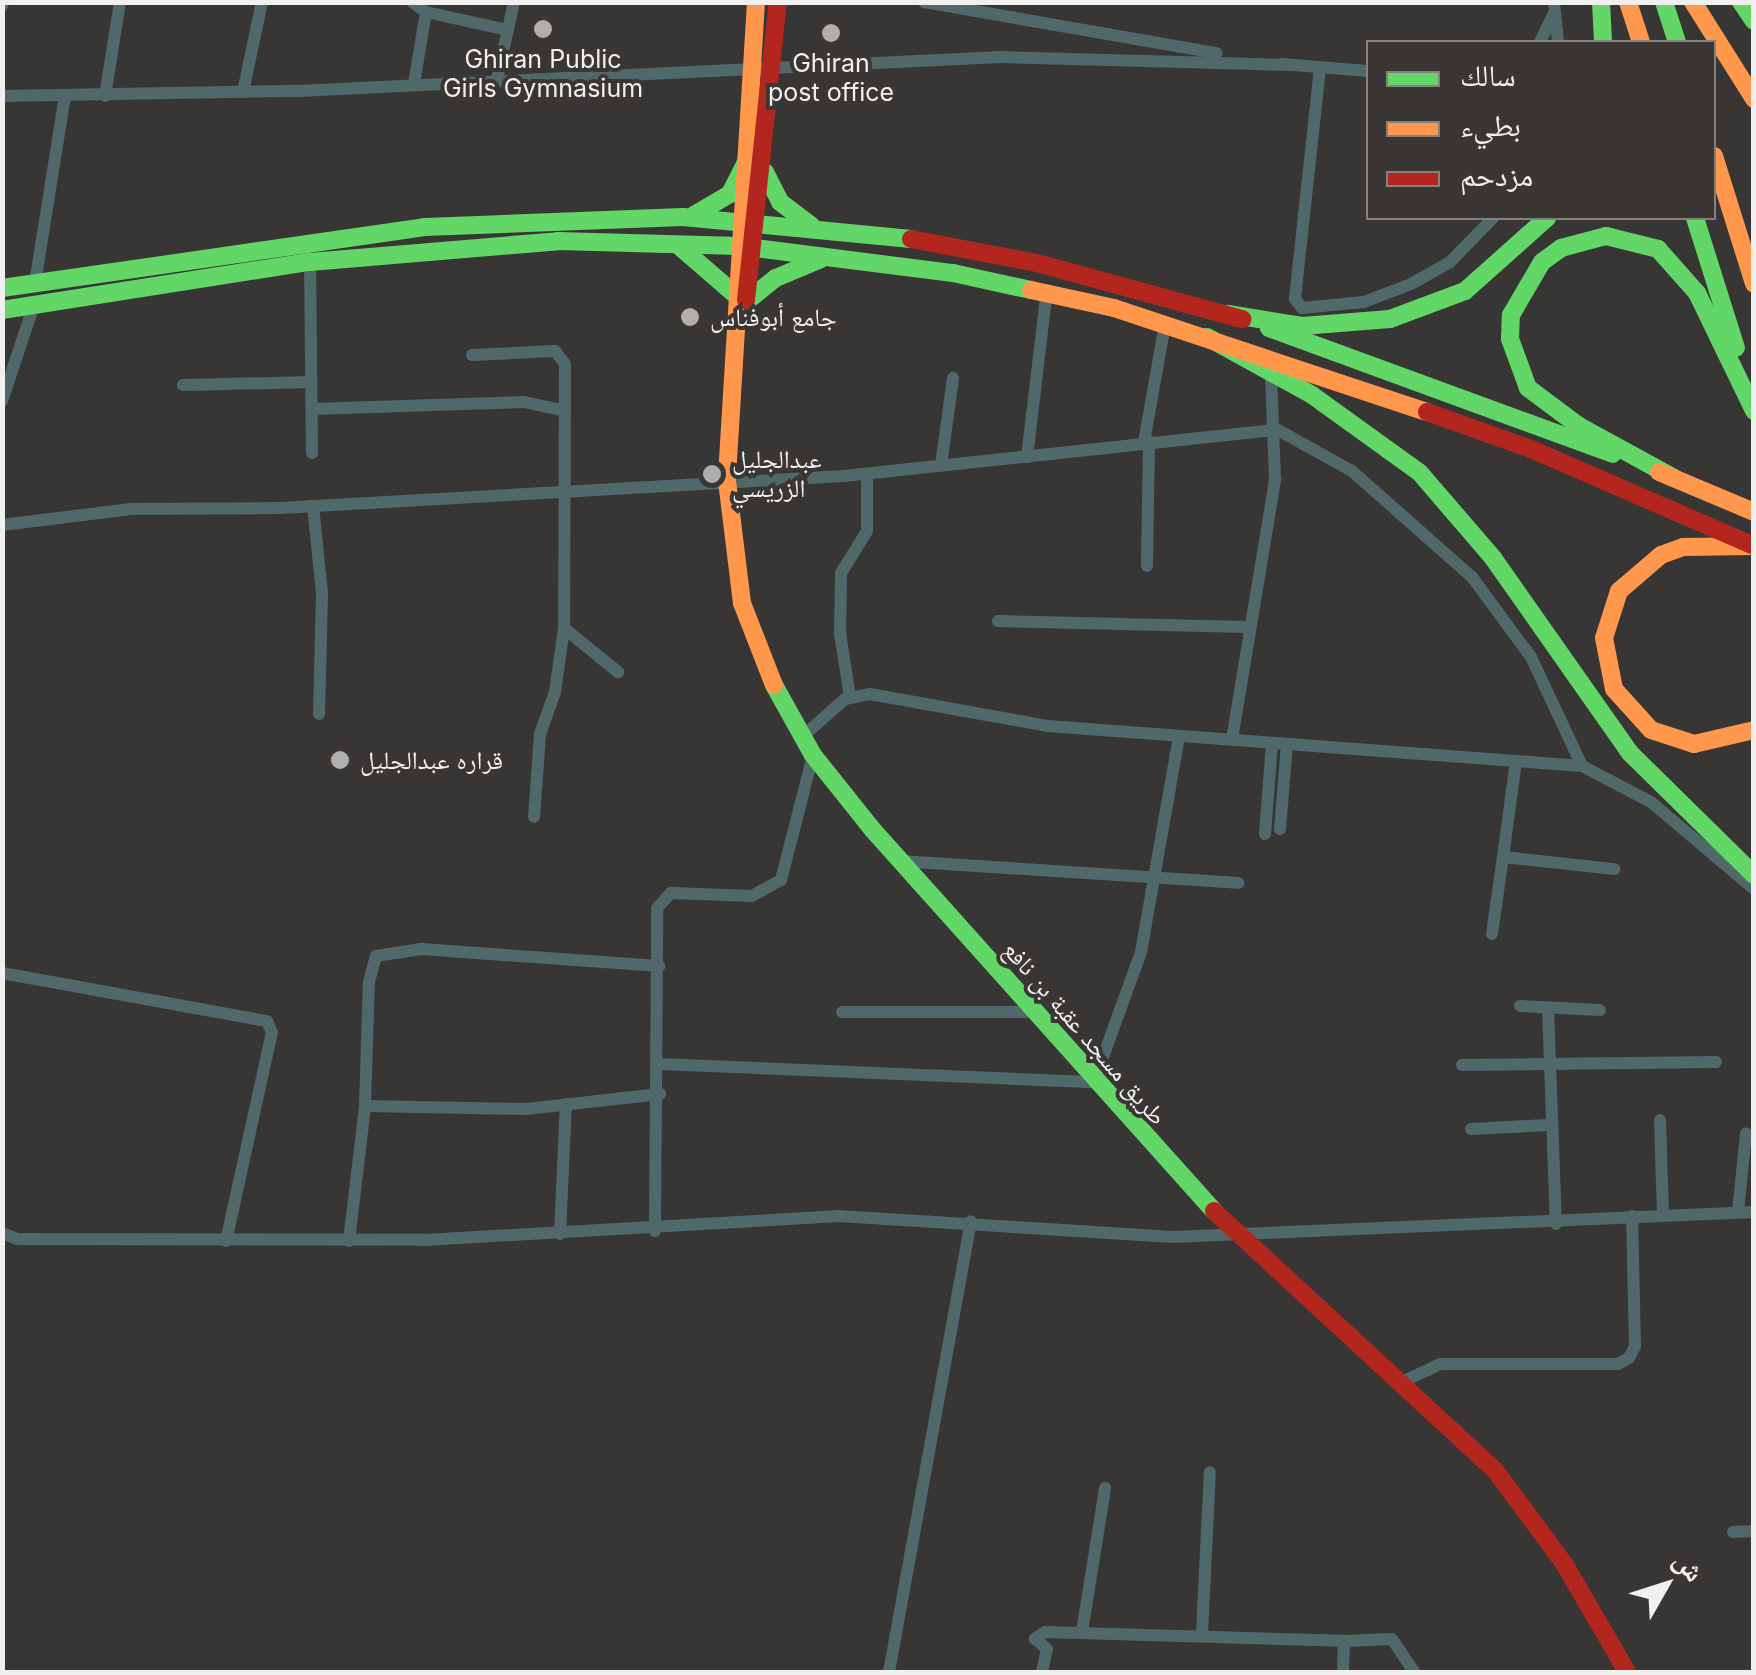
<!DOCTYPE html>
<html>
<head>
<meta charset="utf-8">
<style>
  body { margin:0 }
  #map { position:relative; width:1756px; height:1675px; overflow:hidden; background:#383635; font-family:Inter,"Noto Naskh Arabic",sans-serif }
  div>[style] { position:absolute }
  .street>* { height:12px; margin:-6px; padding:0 6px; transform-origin:6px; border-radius:6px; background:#50686a }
  .fast>* { height:18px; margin:-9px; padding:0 9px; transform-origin:9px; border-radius:9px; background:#63d668 }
  .slow>* { height:18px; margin:-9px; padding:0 9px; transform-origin:9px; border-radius:9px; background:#ff974d }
  .jam>* { height:18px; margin:-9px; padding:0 9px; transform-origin:9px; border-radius:9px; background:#b3261e }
  .dots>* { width:28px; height:28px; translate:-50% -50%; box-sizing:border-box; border:5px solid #393634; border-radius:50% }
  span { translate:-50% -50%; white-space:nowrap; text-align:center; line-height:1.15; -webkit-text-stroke:8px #393634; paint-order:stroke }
  .poi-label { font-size:25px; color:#f1f0ee }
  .left { translate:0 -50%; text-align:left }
  .street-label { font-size:25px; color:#f1f0ee }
  .frame { position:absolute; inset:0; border:5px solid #f1f0ee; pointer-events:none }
  .legend { position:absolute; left:1366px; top:40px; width:350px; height:180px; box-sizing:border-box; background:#393634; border:2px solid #83807e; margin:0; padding:12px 18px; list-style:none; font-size:30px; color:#f1f0ee }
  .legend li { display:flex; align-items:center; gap:20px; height:50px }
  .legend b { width:50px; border:2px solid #83807e }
  .north { position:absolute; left:1616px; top:1535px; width:100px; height:100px; -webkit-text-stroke:8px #393634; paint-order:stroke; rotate:51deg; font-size:28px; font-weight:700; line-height:40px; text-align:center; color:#f1f0ee }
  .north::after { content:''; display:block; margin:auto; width:35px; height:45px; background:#f1f0ee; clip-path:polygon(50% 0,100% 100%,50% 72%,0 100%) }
</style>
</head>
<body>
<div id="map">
  <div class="street">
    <div style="left:412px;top:2px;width:17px;rotate:36deg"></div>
    <div style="left:426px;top:12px;width:73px;rotate:99.5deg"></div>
    <div style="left:924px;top:2px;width:297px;rotate:9.9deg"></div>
    <div style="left:1554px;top:2px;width:40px;rotate:84.3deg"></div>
    <div style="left:2px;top:6px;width:4px;rotate:-76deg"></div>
    <div style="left:426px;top:12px;width:84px;rotate:12.4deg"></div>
    <div style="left:1540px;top:42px;width:32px;rotate:-64deg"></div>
    <div style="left:1281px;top:64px;width:87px;rotate:4.6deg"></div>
    <div style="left:1320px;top:68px;width:232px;rotate:96.2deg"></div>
    <div style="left:1295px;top:299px;width:11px;rotate:52deg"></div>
    <div style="left:1302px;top:308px;width:62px;rotate:-5.5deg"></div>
    <div style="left:1364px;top:302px;width:50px;rotate:-21deg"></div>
    <div style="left:1411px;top:284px;width:45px;rotate:-29.4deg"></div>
    <div style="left:1450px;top:262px;width:62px;rotate:-45.7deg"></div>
    <div style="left:497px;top:79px;width:79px;rotate:-77.6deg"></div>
    <div style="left:243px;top:92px;width:92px;rotate:-78.1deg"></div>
    <div style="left:2px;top:96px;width:296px;rotate:-1deg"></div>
    <div style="left:298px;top:91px;width:704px;rotate:-2.77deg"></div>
    <div style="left:1001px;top:57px;width:287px;rotate:1.6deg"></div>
    <div style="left:105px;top:96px;width:95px;rotate:-80.9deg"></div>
    <div style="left:310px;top:262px;width:191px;rotate:89.4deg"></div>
    <div style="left:35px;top:283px;width:189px;rotate:-80.9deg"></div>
    <div style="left:472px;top:355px;width:83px;rotate:-2.8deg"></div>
    <div style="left:555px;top:351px;width:16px;rotate:52deg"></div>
    <div style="left:565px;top:364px;width:264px;rotate:90.2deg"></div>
    <div style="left:564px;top:628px;width:65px;rotate:98deg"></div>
    <div style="left:555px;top:692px;width:45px;rotate:109.7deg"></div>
    <div style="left:540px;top:734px;width:83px;rotate:94.1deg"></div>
    <div style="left:183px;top:385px;width:128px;rotate:-1.3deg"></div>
    <div style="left:2px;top:401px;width:101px;rotate:-71.6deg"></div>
    <div style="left:312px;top:409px;width:212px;rotate:-1.9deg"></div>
    <div style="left:524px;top:402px;width:39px;rotate:12deg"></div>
    <div style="left:1144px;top:442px;width:120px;rotate:-79.9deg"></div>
    <div style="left:1027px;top:457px;width:168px;rotate:-83.2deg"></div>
    <div style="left:941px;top:465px;width:88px;rotate:-82.1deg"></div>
    <div style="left:313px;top:506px;width:87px;rotate:84.1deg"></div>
    <div style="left:322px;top:593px;width:121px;rotate:91.4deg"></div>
    <div style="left:2px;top:525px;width:130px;rotate:-7.1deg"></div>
    <div style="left:131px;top:509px;width:149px;rotate:-0.4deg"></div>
    <div style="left:280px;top:508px;width:565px;rotate:-3.25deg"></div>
    <div style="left:844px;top:476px;width:436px;rotate:-6.1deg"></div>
    <div style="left:1278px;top:430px;width:85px;rotate:29deg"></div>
    <div style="left:1352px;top:471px;width:160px;rotate:41.5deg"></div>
    <div style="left:1472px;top:577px;width:99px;rotate:53.6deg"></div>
    <div style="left:1531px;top:657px;width:120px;rotate:64.9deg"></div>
    <div style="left:1147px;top:566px;width:125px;rotate:-89.1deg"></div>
    <div style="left:998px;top:621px;width:249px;rotate:1.4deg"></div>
    <div style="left:564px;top:628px;width:70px;rotate:39.2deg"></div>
    <div style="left:850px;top:697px;width:65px;rotate:-98.9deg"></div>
    <div style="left:840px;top:633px;width:60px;rotate:-89deg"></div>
    <div style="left:841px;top:573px;width:49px;rotate:-58.2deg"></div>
    <div style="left:867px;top:531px;width:57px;rotate:-90deg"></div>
    <div style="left:802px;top:737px;width:57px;rotate:-41.5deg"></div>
    <div style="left:845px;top:699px;width:25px;rotate:-11deg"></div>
    <div style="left:870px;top:694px;width:181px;rotate:10.2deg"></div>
    <div style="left:1048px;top:726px;width:535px;rotate:4.28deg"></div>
    <div style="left:1582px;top:766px;width:78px;rotate:27.6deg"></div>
    <div style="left:1651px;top:802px;width:135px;rotate:40.2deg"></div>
    <div style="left:1232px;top:740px;width:265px;rotate:-80.6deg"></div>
    <div style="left:1275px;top:479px;width:105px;rotate:-92.2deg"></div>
    <div style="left:1516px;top:761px;width:97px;rotate:97.7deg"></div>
    <div style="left:1503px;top:857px;width:112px;rotate:6.2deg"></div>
    <div style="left:1280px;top:829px;width:85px;rotate:-85.3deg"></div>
    <div style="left:1265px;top:834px;width:90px;rotate:-85.6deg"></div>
    <div style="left:900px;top:861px;width:339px;rotate:3.7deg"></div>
    <div style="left:1492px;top:934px;width:78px;rotate:-81.9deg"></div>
    <div style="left:2px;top:973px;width:269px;rotate:10.3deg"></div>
    <div style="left:267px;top:1021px;width:12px;rotate:66deg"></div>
    <div style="left:272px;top:1032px;width:214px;rotate:102.4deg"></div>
    <div style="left:1520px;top:1006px;width:80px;rotate:2.9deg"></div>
    <div style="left:1548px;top:1008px;width:216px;rotate:87.9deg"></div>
    <div style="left:842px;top:1012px;width:190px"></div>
    <div style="left:660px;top:1064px;width:434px;rotate:2.4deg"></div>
    <div style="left:1094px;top:1082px;width:138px;rotate:-70.1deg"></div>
    <div style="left:1141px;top:952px;width:219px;rotate:-80deg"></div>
    <div style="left:1462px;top:1065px;width:254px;rotate:-0.7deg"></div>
    <div style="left:365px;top:1106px;width:161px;rotate:1.1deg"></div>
    <div style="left:526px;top:1109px;width:135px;rotate:-6.4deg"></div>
    <div style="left:1660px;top:1120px;width:95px;rotate:88.2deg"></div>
    <div style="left:1471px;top:1129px;width:77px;rotate:-3deg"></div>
    <div style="left:1738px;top:1212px;width:79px;rotate:-84.2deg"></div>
    <div style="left:655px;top:1231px;width:323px;rotate:-89.6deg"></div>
    <div style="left:657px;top:908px;width:21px;rotate:-47deg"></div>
    <div style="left:671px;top:893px;width:81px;rotate:2.1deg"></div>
    <div style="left:752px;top:896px;width:33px;rotate:-29deg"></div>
    <div style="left:781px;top:880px;width:129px;rotate:-75.6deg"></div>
    <div style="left:2px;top:1233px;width:17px;rotate:21deg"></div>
    <div style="left:18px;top:1239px;width:407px;rotate:0.1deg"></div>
    <div style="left:425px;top:1240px;width:415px;rotate:-3.3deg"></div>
    <div style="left:839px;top:1216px;width:335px;rotate:3.6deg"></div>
    <div style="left:1173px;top:1237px;width:582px;rotate:-2.46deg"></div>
    <div style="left:560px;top:1234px;width:130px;rotate:-87.4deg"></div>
    <div style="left:349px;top:1241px;width:136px;rotate:-83.2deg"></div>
    <div style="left:365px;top:1106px;width:124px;rotate:-88.2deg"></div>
    <div style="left:369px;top:982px;width:27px;rotate:-75deg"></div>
    <div style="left:376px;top:956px;width:46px;rotate:-8.8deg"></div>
    <div style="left:421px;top:949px;width:239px;rotate:4.1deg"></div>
    <div style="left:1404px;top:1381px;width:40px;rotate:-25deg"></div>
    <div style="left:1440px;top:1364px;width:178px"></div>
    <div style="left:1618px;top:1364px;width:13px;rotate:-29deg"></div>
    <div style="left:1629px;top:1358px;width:13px;rotate:-63deg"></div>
    <div style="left:1635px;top:1346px;width:130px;rotate:-91.3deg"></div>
    <div style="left:1733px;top:1532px;width:21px;rotate:-3deg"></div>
    <div style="left:1082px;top:1632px;width:146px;rotate:-80.9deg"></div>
    <div style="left:1202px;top:1633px;width:161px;rotate:-87.2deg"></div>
    <div style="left:1344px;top:1641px;width:48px;rotate:-2.4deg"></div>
    <div style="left:1392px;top:1639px;width:40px;rotate:56deg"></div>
    <div style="left:889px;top:1672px;width:458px;rotate:-79.7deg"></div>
    <div style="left:1042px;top:1672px;width:24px;rotate:-78deg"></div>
    <div style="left:1047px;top:1649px;width:16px;rotate:-140deg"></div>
    <div style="left:1035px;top:1639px;width:12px;rotate:-35deg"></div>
    <div style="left:1045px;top:1632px;width:299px;rotate:1.7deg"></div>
    <div style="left:1344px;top:1641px;width:31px;rotate:92deg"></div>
  </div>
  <div class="fast">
    <div style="left:1601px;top:2px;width:40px;rotate:87.1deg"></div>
    <div style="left:1664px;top:2px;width:42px;rotate:72deg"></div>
    <div style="left:1741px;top:2px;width:23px;rotate:56deg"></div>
    <div style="left:765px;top:172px;width:34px;rotate:63deg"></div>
    <div style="left:780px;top:202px;width:39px;rotate:37deg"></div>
    <div style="left:694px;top:215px;width:42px;rotate:-30.3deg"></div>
    <div style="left:730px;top:194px;width:40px;rotate:-63.4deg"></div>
    <div style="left:1695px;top:218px;width:136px;rotate:72.5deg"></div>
    <div style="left:679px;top:246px;width:77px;rotate:40.8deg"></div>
    <div style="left:2px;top:288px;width:427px;rotate:-8.2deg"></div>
    <div style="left:425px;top:227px;width:258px;rotate:-2.2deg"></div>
    <div style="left:683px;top:217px;width:229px;rotate:5.5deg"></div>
    <div style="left:746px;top:302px;width:38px;rotate:-39deg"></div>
    <div style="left:776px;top:278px;width:49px;rotate:-22.9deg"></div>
    <div style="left:2px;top:310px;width:312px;rotate:-8.9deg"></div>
    <div style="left:310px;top:262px;width:249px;rotate:-4.8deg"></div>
    <div style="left:558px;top:241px;width:181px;rotate:1.6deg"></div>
    <div style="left:739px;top:246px;width:216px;rotate:7.2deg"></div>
    <div style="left:953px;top:273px;width:80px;rotate:12.3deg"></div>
    <div style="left:1228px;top:314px;width:75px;rotate:9.2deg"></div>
    <div style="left:1302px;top:326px;width:88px;rotate:-4.5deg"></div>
    <div style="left:1390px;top:319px;width:80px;rotate:-20.5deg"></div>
    <div style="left:1465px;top:291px;width:110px;rotate:-41.7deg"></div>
    <div style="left:1269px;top:328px;width:366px;rotate:20.1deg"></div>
    <div style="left:1207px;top:337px;width:120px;rotate:28.9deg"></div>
    <div style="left:1312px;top:395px;width:133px;rotate:35.8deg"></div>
    <div style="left:1420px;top:473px;width:112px;rotate:49.3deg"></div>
    <div style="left:1493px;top:558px;width:238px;rotate:54.9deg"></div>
    <div style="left:1630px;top:753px;width:174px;rotate:44.5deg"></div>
    <div style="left:1674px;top:478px;width:108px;rotate:-151.3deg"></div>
    <div style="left:1579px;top:426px;width:64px;rotate:-143.3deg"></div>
    <div style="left:1528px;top:388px;width:52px;rotate:-110.2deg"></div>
    <div style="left:1510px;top:339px;width:24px;rotate:-88deg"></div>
    <div style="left:1511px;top:315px;width:61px;rotate:-59.7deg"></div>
    <div style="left:1542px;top:262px;width:24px;rotate:-36deg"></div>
    <div style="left:1561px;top:248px;width:47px;rotate:-14.9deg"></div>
    <div style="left:1606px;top:236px;width:54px;rotate:14deg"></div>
    <div style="left:1658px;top:249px;width:59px;rotate:48.4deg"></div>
    <div style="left:1697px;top:293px;width:131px;rotate:64.2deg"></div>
    <div style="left:774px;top:685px;width:80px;rotate:60.9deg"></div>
    <div style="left:813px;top:755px;width:95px;rotate:51.4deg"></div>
    <div style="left:872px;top:829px;width:513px;rotate:48.16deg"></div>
  </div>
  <div class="slow">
    <div style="left:756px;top:2px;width:480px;rotate:93.5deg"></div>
    <div style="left:727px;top:481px;width:123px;rotate:83deg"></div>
    <div style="left:742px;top:603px;width:88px;rotate:68.7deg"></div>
    <div style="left:1628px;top:2px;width:42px;rotate:72deg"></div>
    <div style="left:1693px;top:2px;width:115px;rotate:57.8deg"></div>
    <div style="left:1714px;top:156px;width:134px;rotate:72.6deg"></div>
    <div style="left:1031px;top:290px;width:85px;rotate:12.2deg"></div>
    <div style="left:1114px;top:308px;width:330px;rotate:18.4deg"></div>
    <div style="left:1659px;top:472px;width:103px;rotate:22.8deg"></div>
    <div style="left:1754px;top:546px;width:71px;rotate:179.2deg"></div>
    <div style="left:1683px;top:547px;width:23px;rotate:160deg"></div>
    <div style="left:1661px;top:555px;width:55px;rotate:139.4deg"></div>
    <div style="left:1619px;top:591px;width:49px;rotate:107.7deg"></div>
    <div style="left:1604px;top:638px;width:52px;rotate:78.9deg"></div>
    <div style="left:1614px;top:689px;width:55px;rotate:47.9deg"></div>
    <div style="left:1651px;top:730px;width:45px;rotate:18deg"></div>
    <div style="left:1694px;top:744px;width:62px;rotate:-13.1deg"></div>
  </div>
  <div class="jam">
    <div style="left:911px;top:239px;width:128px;rotate:10.8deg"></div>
    <div style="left:1037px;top:263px;width:213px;rotate:15.3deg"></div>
    <div style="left:746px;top:300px;width:300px;rotate:-83.9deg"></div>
    <div style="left:1427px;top:412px;width:110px;rotate:19.6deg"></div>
    <div style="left:1531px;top:449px;width:241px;rotate:23.5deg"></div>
    <div style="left:1214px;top:1211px;width:382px;rotate:42.7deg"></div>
    <div style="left:1495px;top:1470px;width:118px;rotate:53.6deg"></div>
    <div style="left:1565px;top:1565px;width:124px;rotate:59.9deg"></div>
  </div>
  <div class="dots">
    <div style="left:543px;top:29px;background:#b0afad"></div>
    <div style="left:831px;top:33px;background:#b0afad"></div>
    <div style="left:690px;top:317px;background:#b0afad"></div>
    <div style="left:712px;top:474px;background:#b0afad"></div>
    <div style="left:340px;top:760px;background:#b0afad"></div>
  </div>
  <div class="poi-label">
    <span style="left:543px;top:74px">Ghiran Public<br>Girls Gymnasium</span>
    <span style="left:831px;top:78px">Ghiran<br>post office</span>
    <span class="left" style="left:710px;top:317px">جامع أبوفناس</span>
    <span class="left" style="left:732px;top:474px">عبدالجليل<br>الزريسي</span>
    <span class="left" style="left:360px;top:760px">قراره عبدالجليل</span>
  </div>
  <div class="street-label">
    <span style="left:1085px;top:1033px;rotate:49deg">طريق مسجد عقبة بن نافع</span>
  </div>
  <div class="frame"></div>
  <ul class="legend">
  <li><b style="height:12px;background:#63d668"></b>سالك</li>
  <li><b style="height:12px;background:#ff974d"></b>بطيء</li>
  <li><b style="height:12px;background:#b3261e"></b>مزدحم</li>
  </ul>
  <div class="north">ش</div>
</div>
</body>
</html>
